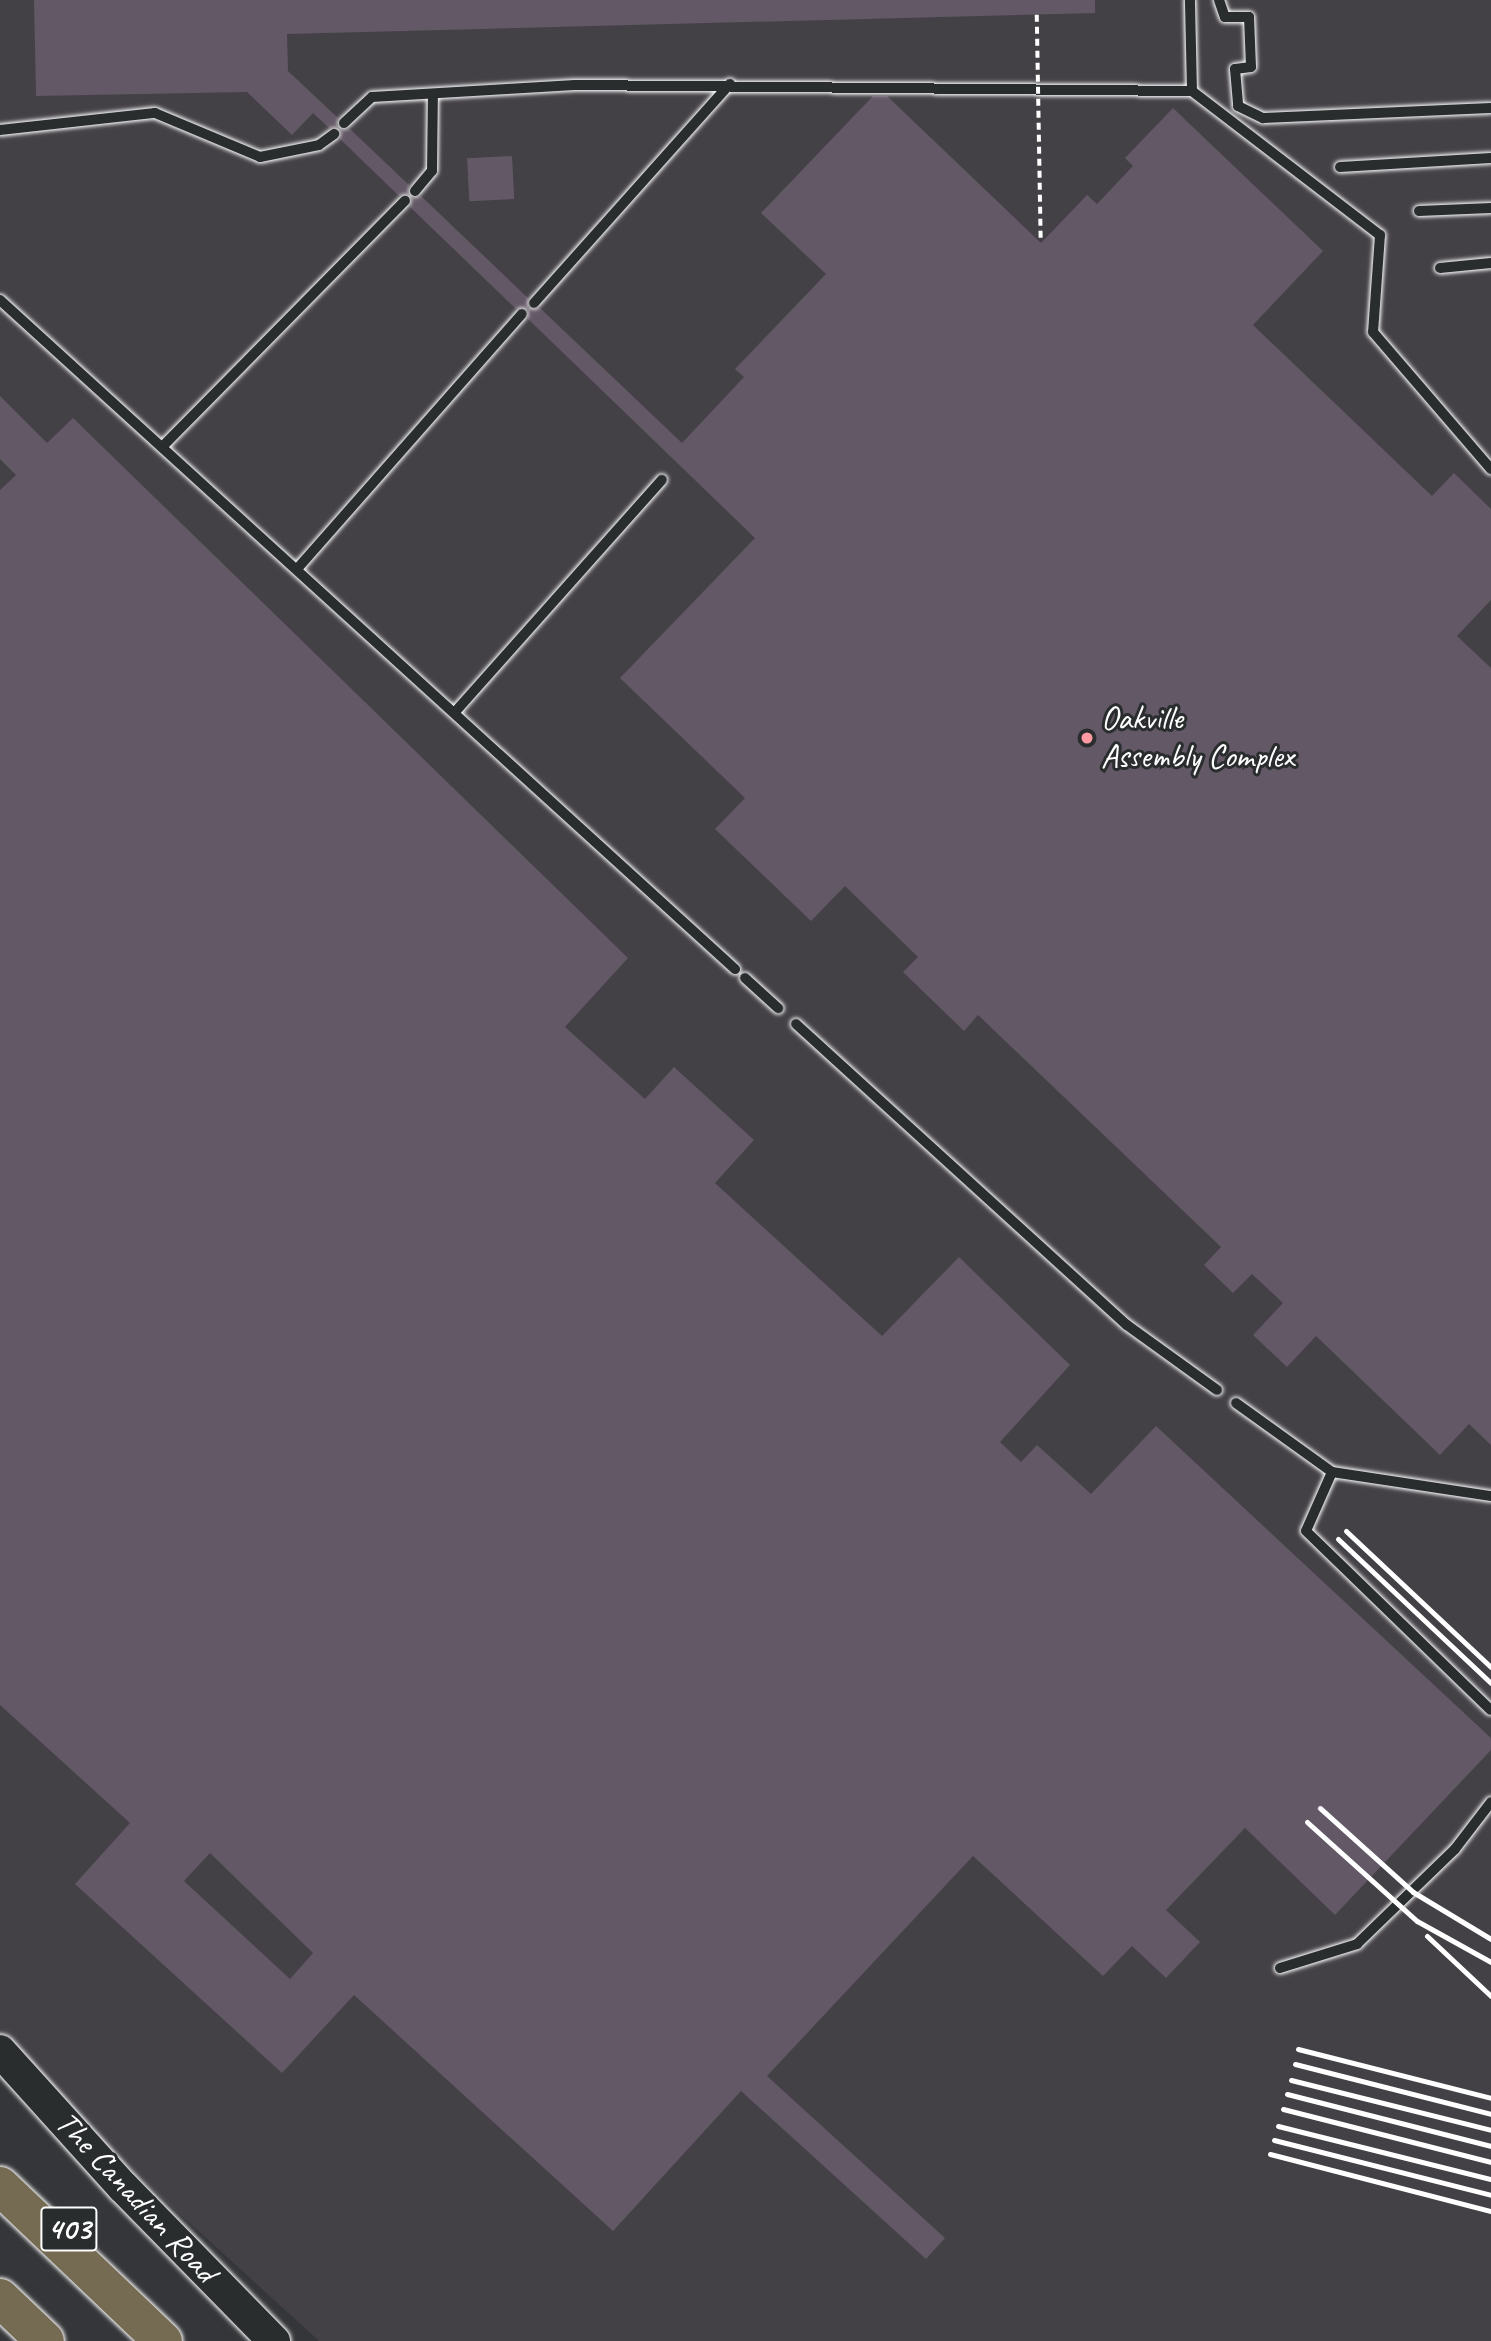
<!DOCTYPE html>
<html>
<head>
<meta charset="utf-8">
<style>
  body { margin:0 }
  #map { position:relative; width:1491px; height:2341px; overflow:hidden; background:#353639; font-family:Caveat,sans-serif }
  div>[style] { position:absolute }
  .built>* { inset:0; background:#434046 }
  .building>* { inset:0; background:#635866; transform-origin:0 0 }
  .roads { filter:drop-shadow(0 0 2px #fff) drop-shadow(0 0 2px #fff) }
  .lane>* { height:10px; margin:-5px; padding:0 5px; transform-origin:5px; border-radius:5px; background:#2a2d2e }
  .secondary>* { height:32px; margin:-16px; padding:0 16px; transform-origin:16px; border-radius:16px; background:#2a2d2e }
  .highway>* { height:38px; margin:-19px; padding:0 19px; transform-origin:19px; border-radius:19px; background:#746b52 }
  .rail>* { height:5px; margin:-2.5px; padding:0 2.5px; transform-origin:2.5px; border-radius:2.5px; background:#fff }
  .path-bridge>* { height:3.5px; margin-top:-1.75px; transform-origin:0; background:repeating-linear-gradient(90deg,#fff 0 7px,transparent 0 12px) }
  .dots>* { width:19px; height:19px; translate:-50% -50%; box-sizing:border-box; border:4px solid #2a2d2e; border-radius:50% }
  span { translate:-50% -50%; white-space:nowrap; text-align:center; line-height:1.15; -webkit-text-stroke:6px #2a2d2e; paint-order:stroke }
  .shield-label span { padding:2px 5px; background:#2a2d2e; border:2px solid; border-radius:5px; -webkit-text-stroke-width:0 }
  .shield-label { font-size:32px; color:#fff; font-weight:700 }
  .poi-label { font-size:33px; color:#fff }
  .left { translate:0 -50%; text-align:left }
  .street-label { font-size:33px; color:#fff }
</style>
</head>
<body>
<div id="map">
  <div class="built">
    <div style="clip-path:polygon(0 0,1491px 0,1491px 2341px,319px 2341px,138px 2176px,0 2037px)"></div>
  </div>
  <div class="building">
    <div style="clip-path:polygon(34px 0,1095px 0,1095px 13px,287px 34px,288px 71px,338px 118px,337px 127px,329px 128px,313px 113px,292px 135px,247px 92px,36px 96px)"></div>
    <div style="clip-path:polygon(873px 96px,887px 96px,1041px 243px,1087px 195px,1097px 204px,1133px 166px,1125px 158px,1173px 108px,1323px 251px,1253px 325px,1432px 496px,1454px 473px,1491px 509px,1491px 600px,1457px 636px,1491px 668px,1491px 1445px,1469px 1424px,1440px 1455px,1316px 1336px,1287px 1367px,1253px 1335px,1283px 1303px,1252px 1274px,1233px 1293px,1204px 1265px,1221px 1247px,978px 1015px,964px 1031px,903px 972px,918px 957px,845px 886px,811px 921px,715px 829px,745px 798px,620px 678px,755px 538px,528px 319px,528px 309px,516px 309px,410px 207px,412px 198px,421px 196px,528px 298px,528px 308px,540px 308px,682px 443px,744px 377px,735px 369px,826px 274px,761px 213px)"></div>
    <div style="clip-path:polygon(350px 129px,409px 185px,408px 194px,399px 196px,340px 139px,341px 130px)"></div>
    <div style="left:512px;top:156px;width:43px;height:45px;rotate:87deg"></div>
    <div style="clip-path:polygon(evenodd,0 396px,47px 443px,73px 418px,628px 958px,565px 1027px,645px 1099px,674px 1067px,754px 1140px,715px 1183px,882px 1336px,959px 1257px,1070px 1365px,1000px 1442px,1021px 1462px,1037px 1445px,1091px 1494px,1156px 1426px,1491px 1738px,1491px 1750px,1335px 1915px,1245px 1828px,1166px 1910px,1200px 1942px,1166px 1978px,1132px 1946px,1103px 1976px,973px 1856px,767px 2076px,945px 2238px,926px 2259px,741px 2091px,613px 2231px,354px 1995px,282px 2073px,75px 1884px,130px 1823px,0 1705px,0 490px,16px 475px,0 459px,0 396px,210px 1853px,313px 1953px,290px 1979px,184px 1881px,210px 1853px)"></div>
  </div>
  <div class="roads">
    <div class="lane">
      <div style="left:1219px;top:0;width:18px;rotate:71deg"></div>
      <div style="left:1225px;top:17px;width:24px"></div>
      <div style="left:1249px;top:17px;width:50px;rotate:87.7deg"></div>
      <div style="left:1251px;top:67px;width:16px;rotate:173deg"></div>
      <div style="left:1235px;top:69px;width:37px;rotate:85deg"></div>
      <div style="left:1238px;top:106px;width:28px;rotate:26deg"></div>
      <div style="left:1263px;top:118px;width:228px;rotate:-2.5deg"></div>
      <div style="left:1192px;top:91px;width:237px;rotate:37.5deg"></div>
      <div style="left:1380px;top:235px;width:97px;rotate:94.1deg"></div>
      <div style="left:1373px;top:332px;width:181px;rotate:49.3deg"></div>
      <div style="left:344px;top:123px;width:38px;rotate:-43deg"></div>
      <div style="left:372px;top:97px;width:203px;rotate:-3.4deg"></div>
      <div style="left:575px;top:85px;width:617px;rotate:0.56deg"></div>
      <div style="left:1192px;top:91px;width:91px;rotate:-91.3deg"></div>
      <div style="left:0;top:130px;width:156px;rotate:-6.3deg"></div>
      <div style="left:155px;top:113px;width:114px;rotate:22.7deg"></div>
      <div style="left:260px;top:157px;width:60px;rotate:-11.5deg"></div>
      <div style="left:319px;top:145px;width:19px;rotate:-36deg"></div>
      <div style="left:1340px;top:167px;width:151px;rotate:-3.4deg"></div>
      <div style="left:415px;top:191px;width:26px;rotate:-50deg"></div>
      <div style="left:432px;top:171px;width:77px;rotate:-89.3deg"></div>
      <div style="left:1419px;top:211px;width:72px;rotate:-2.4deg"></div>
      <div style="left:1440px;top:268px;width:51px;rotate:-5.6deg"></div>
      <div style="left:0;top:300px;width:994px;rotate:42.31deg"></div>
      <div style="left:534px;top:303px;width:294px;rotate:-48.2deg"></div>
      <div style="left:162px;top:447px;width:346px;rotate:-45.4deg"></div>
      <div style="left:297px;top:569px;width:340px;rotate:-48.6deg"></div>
      <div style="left:455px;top:712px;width:311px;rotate:-48.3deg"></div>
      <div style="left:745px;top:978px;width:45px;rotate:42.3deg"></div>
      <div style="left:796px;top:1024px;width:447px;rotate:42.3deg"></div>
      <div style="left:1127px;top:1325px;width:111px;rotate:35.8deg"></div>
      <div style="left:1236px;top:1403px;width:118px;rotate:35.7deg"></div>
      <div style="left:1332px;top:1472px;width:161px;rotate:8.6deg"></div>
      <div style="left:1332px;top:1472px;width:64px;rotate:113.8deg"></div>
      <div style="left:1306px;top:1531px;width:257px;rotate:44.1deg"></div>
      <div style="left:1280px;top:1968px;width:81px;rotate:-17.3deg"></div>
      <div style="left:1357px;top:1944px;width:136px;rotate:-44.1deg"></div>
      <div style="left:1455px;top:1849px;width:59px;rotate:-52.5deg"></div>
    </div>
    <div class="secondary">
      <div style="left:0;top:2051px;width:183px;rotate:47.9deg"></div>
      <div style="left:123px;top:2187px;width:216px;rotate:45.6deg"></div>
    </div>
    <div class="highway">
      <div style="left:0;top:2186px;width:225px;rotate:43.6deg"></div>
      <div style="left:0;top:2298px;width:62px;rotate:43.7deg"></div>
    </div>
  </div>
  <div class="rail">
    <div style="left:1346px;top:1531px;width:199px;rotate:43.2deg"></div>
    <div style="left:1338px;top:1539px;width:210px;rotate:43.3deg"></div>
    <div style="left:1320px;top:1808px;width:125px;rotate:42.1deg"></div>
    <div style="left:1413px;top:1892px;width:91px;rotate:31.1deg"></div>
    <div style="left:1307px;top:1822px;width:148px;rotate:42deg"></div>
    <div style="left:1417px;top:1921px;width:85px;rotate:29deg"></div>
    <div style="left:1427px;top:1936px;width:88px;rotate:43.2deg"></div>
    <div style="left:1298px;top:2049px;width:199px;rotate:14.2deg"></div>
    <div style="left:1295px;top:2064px;width:202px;rotate:14.3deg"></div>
    <div style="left:1291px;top:2080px;width:206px;rotate:14deg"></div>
    <div style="left:1287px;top:2094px;width:211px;rotate:14.3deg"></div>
    <div style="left:1283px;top:2109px;width:215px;rotate:14.3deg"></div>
    <div style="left:1278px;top:2126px;width:219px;rotate:14deg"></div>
    <div style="left:1274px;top:2140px;width:224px;rotate:14.2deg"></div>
    <div style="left:1270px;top:2154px;width:228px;rotate:14.5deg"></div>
  </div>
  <div class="path-bridge">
    <div style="left:1037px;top:15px;width:228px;rotate:89deg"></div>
  </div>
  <div class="dots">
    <div style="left:1087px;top:738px;background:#ff9aa2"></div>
  </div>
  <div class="shield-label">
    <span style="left:69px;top:2229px">403</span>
  </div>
  <div class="poi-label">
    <span class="left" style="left:1101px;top:738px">Oakville<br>Assembly Complex</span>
  </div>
  <div class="street-label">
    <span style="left:136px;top:2197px;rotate:47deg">The Canadian Road</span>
  </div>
</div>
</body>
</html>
